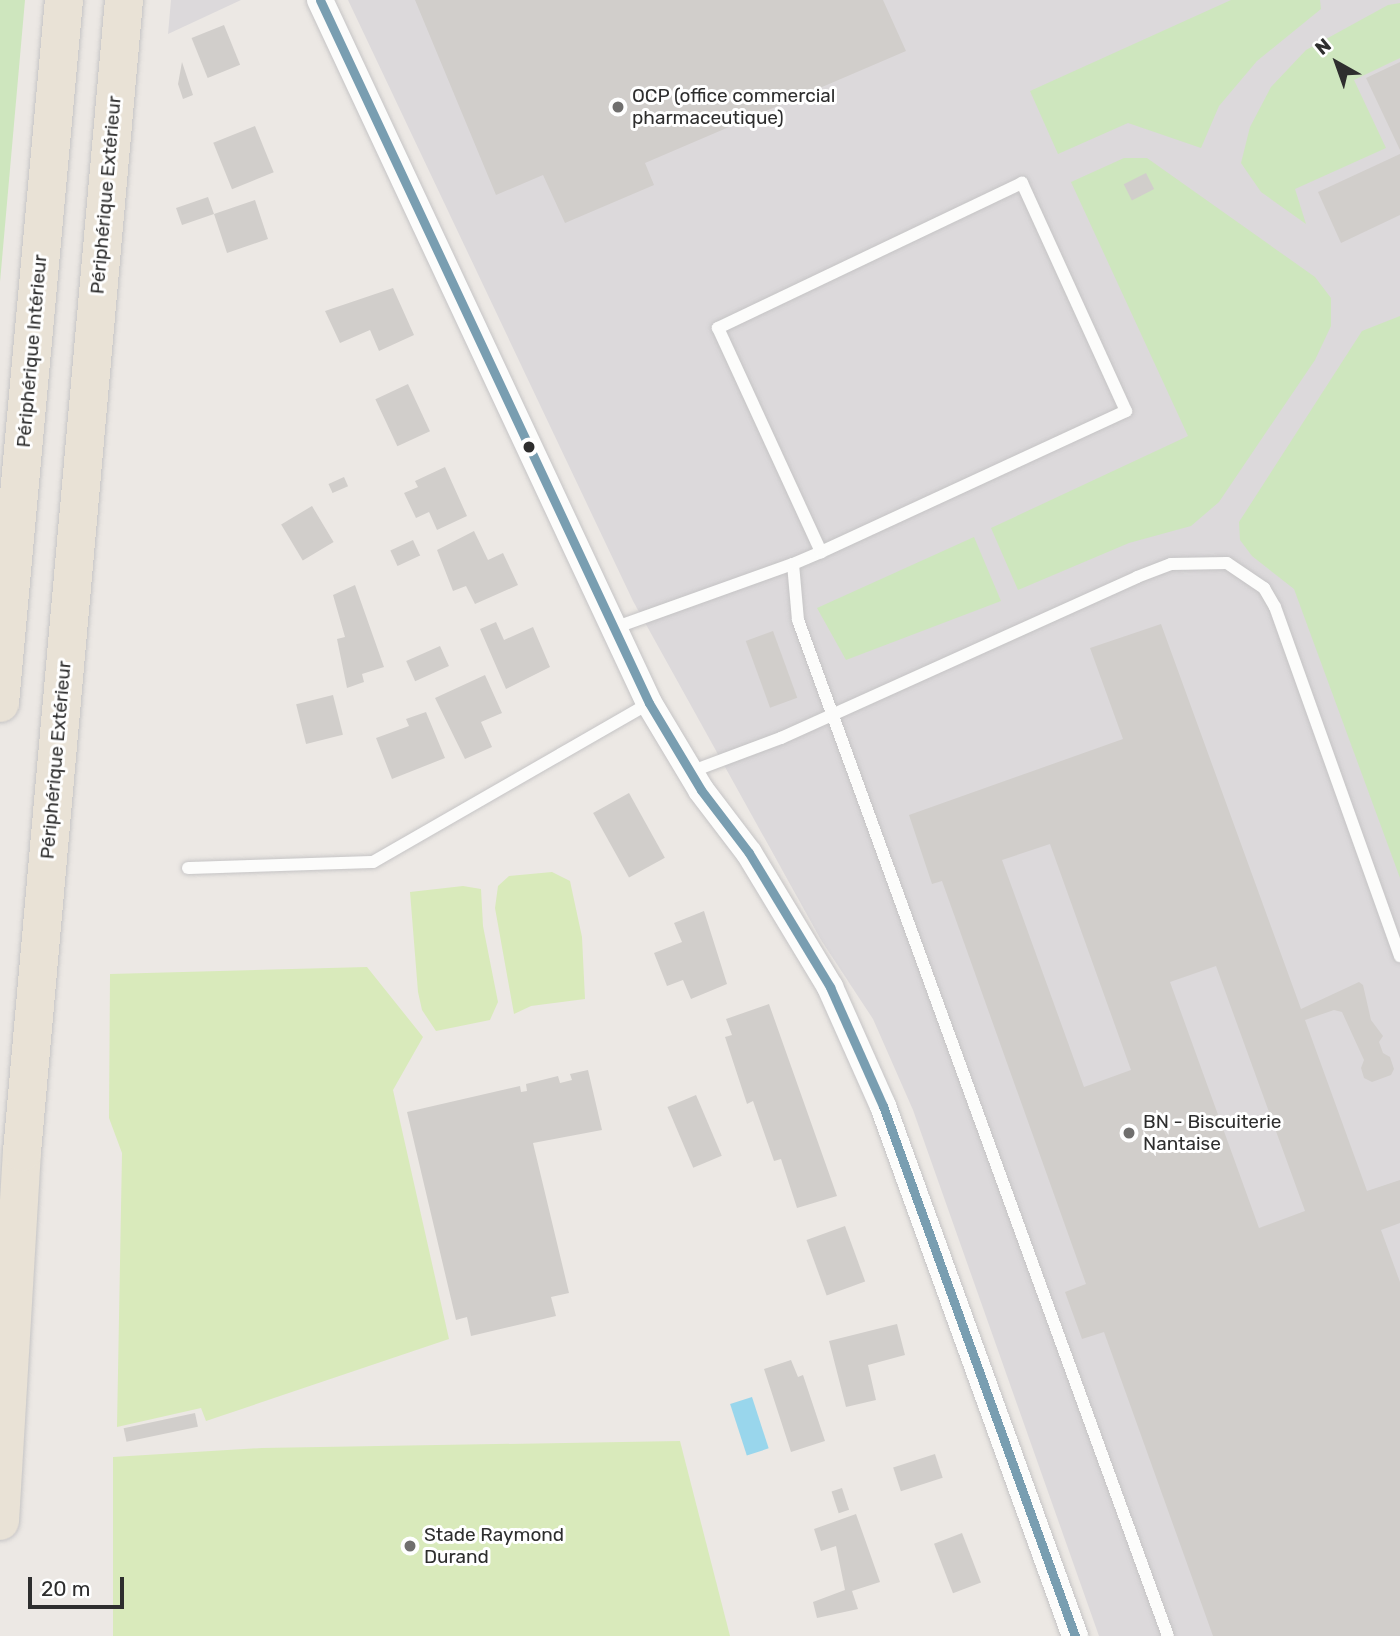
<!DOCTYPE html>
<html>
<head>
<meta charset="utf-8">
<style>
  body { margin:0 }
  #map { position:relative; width:1400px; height:1636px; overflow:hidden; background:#ece8e4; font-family:Rubik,sans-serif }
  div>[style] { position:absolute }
  .industrial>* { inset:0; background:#dcd9db }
  .green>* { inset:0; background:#cee6be }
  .pitch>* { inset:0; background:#d9eabb }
  .water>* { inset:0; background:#99d6ec; transform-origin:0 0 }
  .building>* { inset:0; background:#d1cecb; transform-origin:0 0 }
  .roads { filter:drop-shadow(0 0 2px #c5c4c5) drop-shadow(0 0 2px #c5c4c5) }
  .service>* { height:12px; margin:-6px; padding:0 6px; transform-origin:6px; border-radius:6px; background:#fcfcfb }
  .minor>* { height:26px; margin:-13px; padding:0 13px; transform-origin:13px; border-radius:13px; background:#fcfcfb }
  .trunk>* { height:38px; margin:-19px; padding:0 19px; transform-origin:19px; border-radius:19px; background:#e9e2d6 }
  .bus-1>* { height:9px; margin:-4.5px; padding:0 4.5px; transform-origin:4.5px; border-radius:4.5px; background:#799eb1 }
  .dots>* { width:19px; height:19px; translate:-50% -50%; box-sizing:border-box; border:4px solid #fff; border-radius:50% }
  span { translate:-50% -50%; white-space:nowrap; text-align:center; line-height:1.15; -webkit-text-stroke:6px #fff; paint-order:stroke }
  .poi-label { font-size:19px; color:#2e2e2e }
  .left { translate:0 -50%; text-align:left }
  .street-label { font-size:19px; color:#2e2e2e }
  .north { position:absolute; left:1302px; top:28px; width:70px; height:70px; -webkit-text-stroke:5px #fff; paint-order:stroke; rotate:320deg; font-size:19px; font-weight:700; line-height:28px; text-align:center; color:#2e2e2e }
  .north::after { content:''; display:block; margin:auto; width:24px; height:32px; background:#2e2e2e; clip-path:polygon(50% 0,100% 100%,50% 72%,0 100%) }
  .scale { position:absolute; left:28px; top:1577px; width:96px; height:32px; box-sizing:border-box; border:4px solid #2e2e2e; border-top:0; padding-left:9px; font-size:21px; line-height:24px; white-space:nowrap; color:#2e2e2e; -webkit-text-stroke:5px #fff; paint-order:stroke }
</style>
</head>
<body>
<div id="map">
  <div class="industrial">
    <div style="clip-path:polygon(171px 0,241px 0,168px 34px)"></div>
    <div style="clip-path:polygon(348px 0,1400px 0,1400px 1636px,1099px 1636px,913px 1110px,873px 1019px,821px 940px,633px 601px)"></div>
  </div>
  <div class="green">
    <div style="clip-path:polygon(0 0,25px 0,0 282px)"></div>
    <div style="clip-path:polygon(1231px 0,1320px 0,1321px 9px,1257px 61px,1219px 106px,1201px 148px,1128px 123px,1058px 154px,1030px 91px)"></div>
    <div style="clip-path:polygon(1400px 3px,1400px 58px,1354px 80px,1386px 148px,1295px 189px,1306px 224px,1261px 192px,1241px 163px,1250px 127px,1271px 87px,1306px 50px,1388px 5px)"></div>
    <div style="clip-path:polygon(1124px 158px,1147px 158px,1315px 277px,1331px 298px,1331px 326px,1315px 360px,1219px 502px,1191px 526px,1129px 543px,1018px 590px,991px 528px,1188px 436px,1071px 182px)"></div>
    <div style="clip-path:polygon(1400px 316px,1400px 878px,1294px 589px,1252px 556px,1240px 540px,1239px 522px,1362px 331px)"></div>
    <div style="clip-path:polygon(974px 537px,1001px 601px,846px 660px,817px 608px)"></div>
  </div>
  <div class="pitch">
    <div style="clip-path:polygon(552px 872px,570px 881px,582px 937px,585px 999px,531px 1006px,514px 1014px,495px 908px,498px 886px,509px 876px)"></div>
    <div style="clip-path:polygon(463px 886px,481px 889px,483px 926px,498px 1002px,490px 1020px,436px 1031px,422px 1010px,418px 992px,410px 892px)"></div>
    <div style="clip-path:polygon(367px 967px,423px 1037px,393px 1090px,449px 1339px,206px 1421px,201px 1408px,117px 1427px,122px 1153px,109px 1118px,110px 974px)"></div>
    <div style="clip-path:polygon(680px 1441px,730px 1636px,113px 1636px,113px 1457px,262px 1448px)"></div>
  </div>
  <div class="water">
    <div style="left:752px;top:1397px;width:54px;height:23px;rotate:72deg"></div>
  </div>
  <div class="building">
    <div style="clip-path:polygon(415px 0,883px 0,906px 51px,645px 163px,654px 185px,565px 223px,543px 175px,496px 195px)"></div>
    <div style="left:224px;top:25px;width:43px;height:35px;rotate:68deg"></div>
    <div style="clip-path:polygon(182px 62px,193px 95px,183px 99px,178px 84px)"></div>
    <div style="clip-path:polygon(1400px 62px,1400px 150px,1366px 78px)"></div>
    <div style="left:255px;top:126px;width:50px;height:45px;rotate:68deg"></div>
    <div style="clip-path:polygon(1400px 154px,1400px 215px,1341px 243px,1318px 192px)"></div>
    <div style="left:1146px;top:173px;width:18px;height:25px;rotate:63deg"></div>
    <div style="clip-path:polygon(208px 197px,214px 214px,255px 200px,268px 239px,227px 253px,214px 214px,182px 225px,176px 208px)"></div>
    <div style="clip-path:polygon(393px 288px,414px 335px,379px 351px,370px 330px,340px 343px,325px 311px)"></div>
    <div style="left:408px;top:384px;width:52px;height:36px;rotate:65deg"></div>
    <div style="clip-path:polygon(445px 467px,467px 516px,437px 530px,429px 512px,416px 518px,404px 493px,418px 487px,415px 481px)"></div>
    <div style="left:344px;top:477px;width:10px;height:17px;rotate:66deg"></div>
    <div style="left:312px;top:506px;width:42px;height:36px;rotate:59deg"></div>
    <div style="clip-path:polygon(474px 531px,488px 560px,503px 553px,518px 585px,475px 604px,466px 586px,453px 591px,437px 550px)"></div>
    <div style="left:413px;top:540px;width:17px;height:25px;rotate:65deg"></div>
    <div style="clip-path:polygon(355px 585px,384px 667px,362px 674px,364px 682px,347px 688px,337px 639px,345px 637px,333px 595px)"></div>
    <div style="clip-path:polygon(496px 622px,504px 640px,533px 627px,550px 667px,506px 689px,480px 629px)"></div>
    <div style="clip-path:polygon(evenodd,1161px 624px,1301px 1009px,1359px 982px,1363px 985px,1371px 1020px,1383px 1036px,1379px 1042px,1383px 1053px,1390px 1057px,1394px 1069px,1391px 1075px,1372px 1082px,1364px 1078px,1361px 1068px,1364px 1060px,1342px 1012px,1334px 1010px,1305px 1020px,1367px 1191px,1400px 1180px,1400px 1223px,1381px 1230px,1400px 1282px,1400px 1636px,1213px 1636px,1104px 1332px,1082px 1339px,1065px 1292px,1086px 1284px,942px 881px,932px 884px,909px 815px,1123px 739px,1090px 648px,1161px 624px,1050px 844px,1131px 1070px,1084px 1087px,1002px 860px,1050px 844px,1161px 624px,1216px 966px,1305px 1211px,1259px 1228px,1170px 982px,1216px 966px)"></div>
    <div style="left:773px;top:631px;width:71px;height:29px;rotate:70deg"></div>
    <div style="left:440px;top:646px;width:22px;height:37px;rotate:66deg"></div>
    <div style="clip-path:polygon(485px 675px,502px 713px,481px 722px,492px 747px,465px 759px,435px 698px)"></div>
    <div style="left:333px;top:695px;width:41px;height:38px;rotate:76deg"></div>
    <div style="clip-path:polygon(426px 712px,445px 758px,392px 779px,376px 738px,409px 726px,406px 719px)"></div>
    <div style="left:629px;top:793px;width:74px;height:41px;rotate:61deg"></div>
    <div style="clip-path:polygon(704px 911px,727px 984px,691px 999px,683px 980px,667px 986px,654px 953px,682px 942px,674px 923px)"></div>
    <div style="clip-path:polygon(769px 1004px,837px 1196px,797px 1208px,781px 1159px,774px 1161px,753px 1101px,747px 1104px,725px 1037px,732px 1035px,726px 1019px)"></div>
    <div style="clip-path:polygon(588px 1070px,602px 1130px,533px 1143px,569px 1293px,551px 1297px,556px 1316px,471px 1336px,467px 1317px,456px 1320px,407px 1112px,520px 1086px,521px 1092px,527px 1091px,526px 1084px,558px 1076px,560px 1083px,572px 1080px,570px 1074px)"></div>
    <div style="left:696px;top:1095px;width:66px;height:31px;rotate:67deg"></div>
    <div style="left:845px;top:1226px;width:59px;height:41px;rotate:70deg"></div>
    <div style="clip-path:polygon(897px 1324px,905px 1355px,868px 1365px,876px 1400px,846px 1407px,829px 1341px)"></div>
    <div style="clip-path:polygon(791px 1360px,798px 1377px,803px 1375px,825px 1441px,791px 1452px,764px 1369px)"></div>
    <div style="left:195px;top:1413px;width:14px;height:73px;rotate:78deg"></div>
    <div style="left:935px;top:1454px;width:25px;height:44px;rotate:72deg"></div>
    <div style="left:842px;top:1488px;width:23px;height:11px;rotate:72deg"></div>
    <div style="clip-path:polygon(856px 1514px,880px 1582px,852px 1591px,858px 1609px,817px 1618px,813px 1602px,845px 1590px,836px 1546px,821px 1551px,814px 1529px)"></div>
    <div style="left:962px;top:1533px;width:53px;height:30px;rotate:69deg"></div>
  </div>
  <div class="roads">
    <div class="service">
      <div style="left:793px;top:564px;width:56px;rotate:84.9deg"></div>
      <div style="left:798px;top:620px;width:1081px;rotate:69.99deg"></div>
      <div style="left:614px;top:628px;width:190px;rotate:-19.7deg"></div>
      <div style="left:793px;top:564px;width:30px;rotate:-23deg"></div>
      <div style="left:821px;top:552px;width:336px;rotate:-24.8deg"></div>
      <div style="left:1126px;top:411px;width:251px;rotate:-114.5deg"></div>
      <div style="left:1022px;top:183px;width:337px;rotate:154.5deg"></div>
      <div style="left:718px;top:328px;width:247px;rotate:65.3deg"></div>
      <div style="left:690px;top:772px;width:97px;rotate:-20.5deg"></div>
      <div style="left:781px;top:738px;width:391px;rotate:-24.3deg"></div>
      <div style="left:1137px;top:577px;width:36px;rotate:-21deg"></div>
      <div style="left:1171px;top:564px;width:56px;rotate:-1deg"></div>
      <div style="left:1227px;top:563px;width:45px;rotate:34deg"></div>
      <div style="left:1264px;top:588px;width:22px;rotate:60deg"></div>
      <div style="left:1275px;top:607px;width:371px;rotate:70.3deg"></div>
      <div style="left:188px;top:868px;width:185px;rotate:-1.9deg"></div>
      <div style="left:373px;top:862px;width:319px;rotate:-29.9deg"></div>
    </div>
    <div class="minor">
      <div style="left:320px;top:0;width:776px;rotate:64.92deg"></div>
      <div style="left:649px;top:703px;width:101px;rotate:59.1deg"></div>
      <div style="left:701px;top:790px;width:79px;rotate:52.7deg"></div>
      <div style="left:749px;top:853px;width:157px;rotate:58.8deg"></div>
      <div style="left:830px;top:987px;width:130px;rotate:66deg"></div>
      <div style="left:883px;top:1106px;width:564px;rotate:70.09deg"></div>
    </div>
    <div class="trunk">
      <div style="left:0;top:703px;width:706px;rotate:-84.8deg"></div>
      <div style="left:0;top:1521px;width:370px;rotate:-86.6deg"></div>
      <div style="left:22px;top:1152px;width:1157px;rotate:-84.94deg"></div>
    </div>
  </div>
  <div class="bus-1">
    <div style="left:320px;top:0;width:776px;rotate:64.92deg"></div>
    <div style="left:649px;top:703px;width:101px;rotate:59.1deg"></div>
    <div style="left:701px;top:790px;width:79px;rotate:52.7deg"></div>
    <div style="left:749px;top:853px;width:157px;rotate:58.8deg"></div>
    <div style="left:830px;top:987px;width:130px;rotate:66deg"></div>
    <div style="left:883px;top:1106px;width:564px;rotate:70.09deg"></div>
  </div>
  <div class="dots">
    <div style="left:618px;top:107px;background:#706f6e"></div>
    <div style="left:529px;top:447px;background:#2e2e2e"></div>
    <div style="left:1129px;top:1133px;background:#706f6e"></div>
    <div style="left:410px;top:1546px;background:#706f6e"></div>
  </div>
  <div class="poi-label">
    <span class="left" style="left:632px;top:107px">OCP (office commercial<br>pharmaceutique)</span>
    <span class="left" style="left:1143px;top:1133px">BN - Biscuiterie<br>Nantaise</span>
    <span class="left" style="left:424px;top:1546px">Stade Raymond<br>Durand</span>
  </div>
  <div class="street-label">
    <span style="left:106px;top:195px;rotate:-85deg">Périphérique Extérieur</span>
    <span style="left:32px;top:351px;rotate:-85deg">Périphérique Intérieur</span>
    <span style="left:56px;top:760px;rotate:-85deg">Périphérique Extérieur</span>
  </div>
  <div class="north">N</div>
  <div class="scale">20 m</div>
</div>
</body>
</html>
